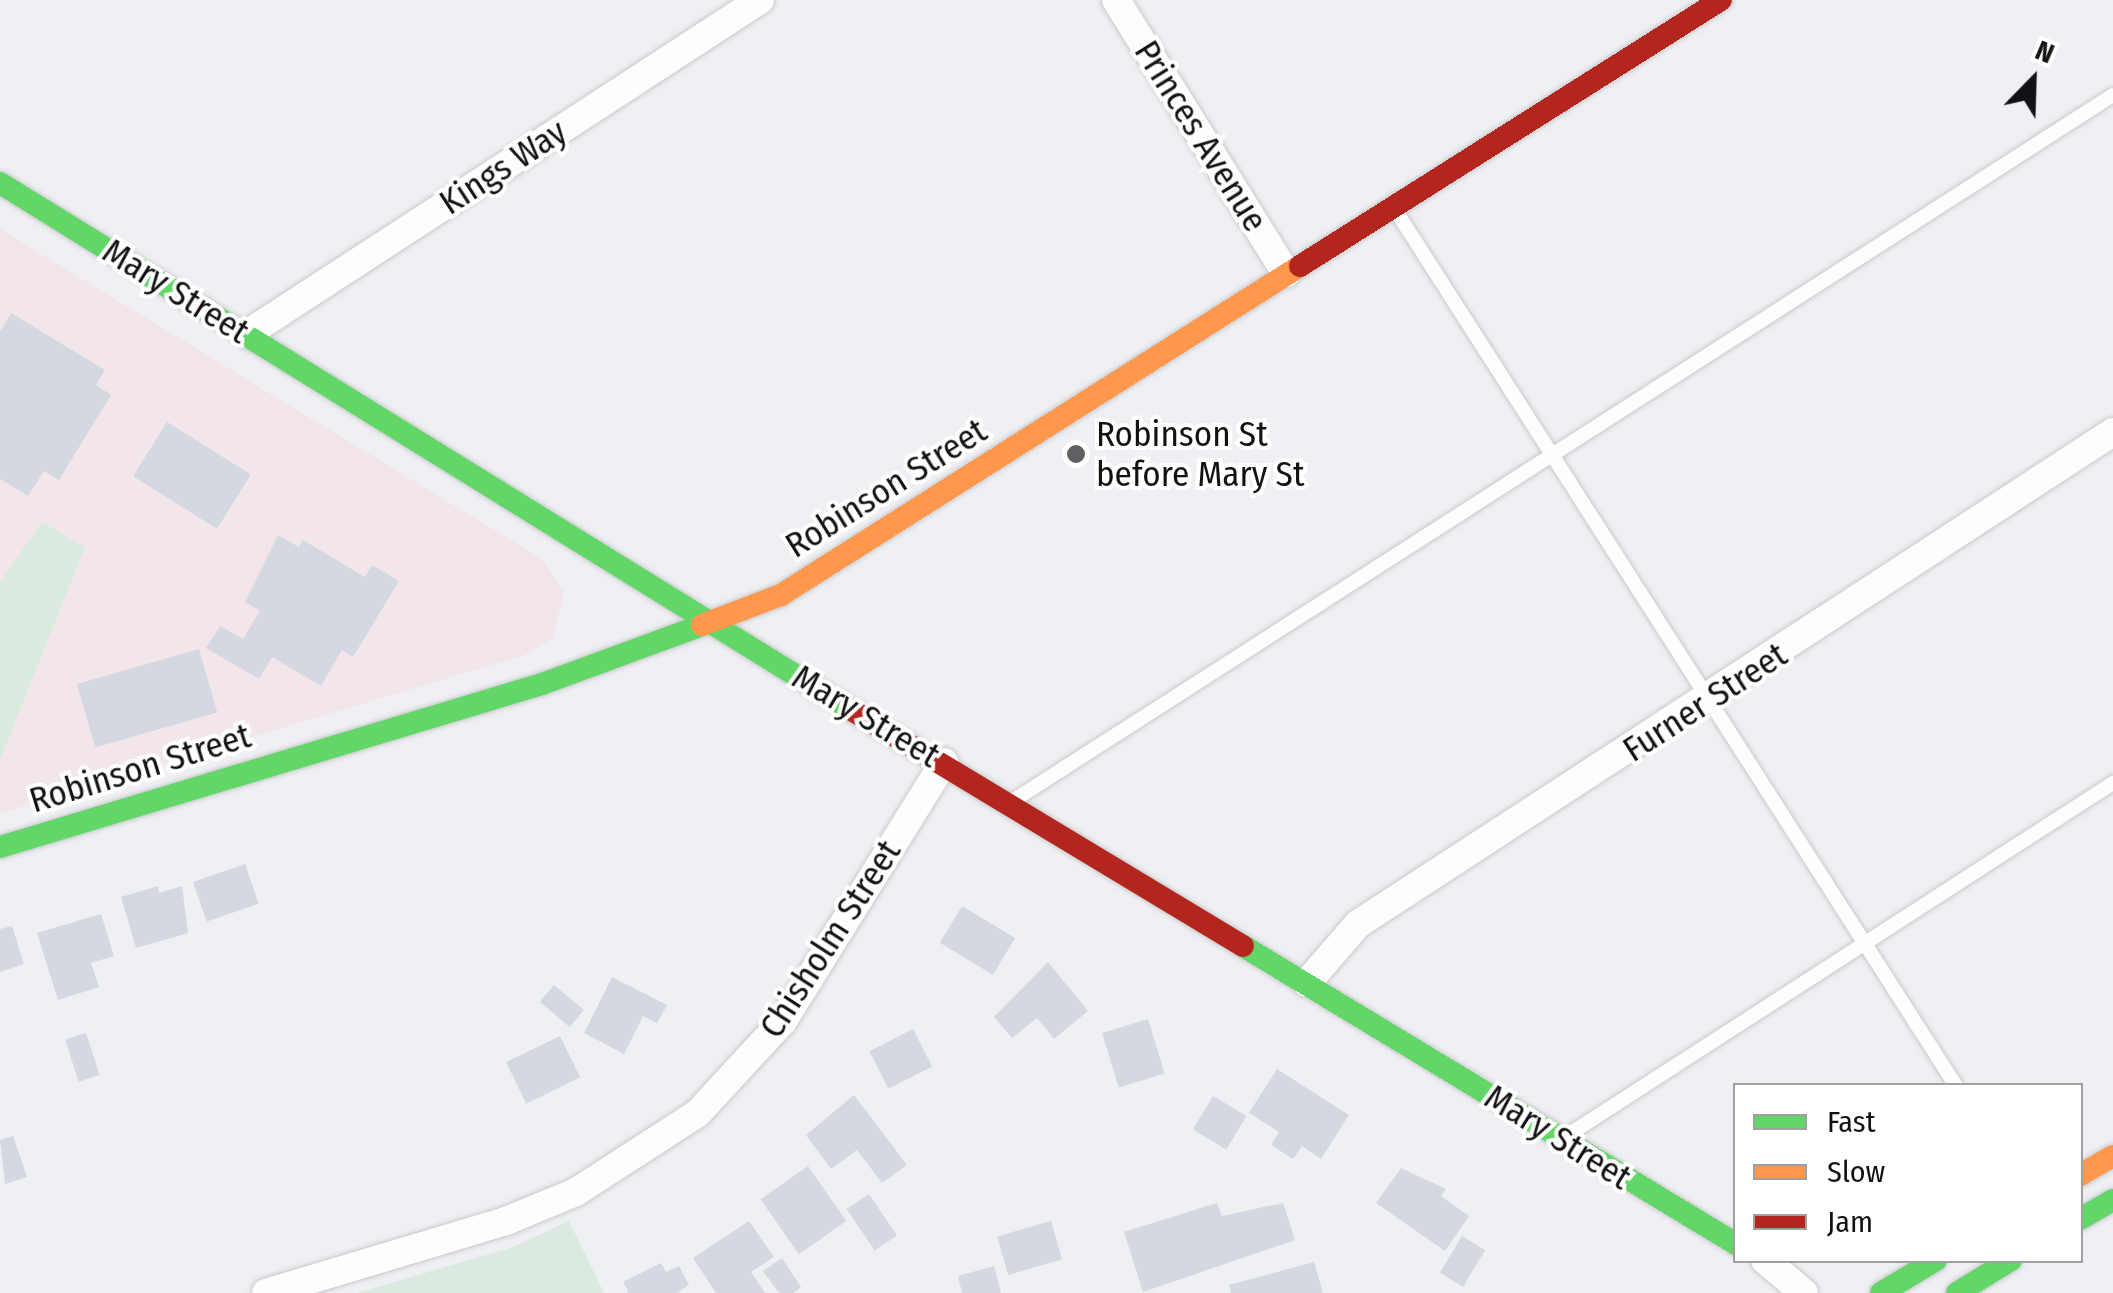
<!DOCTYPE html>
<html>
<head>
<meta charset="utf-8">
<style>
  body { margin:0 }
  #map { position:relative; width:2113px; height:1293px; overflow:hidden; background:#eef0f3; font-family:"Fira Sans Condensed",sans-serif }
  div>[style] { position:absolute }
  .industrial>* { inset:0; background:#f3e6eb }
  .green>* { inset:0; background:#dbeadf }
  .building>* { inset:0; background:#d4d8e1; transform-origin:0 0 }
  .roads { filter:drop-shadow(0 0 2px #c9cacd) drop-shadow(0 0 2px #c9cacd) }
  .lane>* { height:14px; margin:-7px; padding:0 7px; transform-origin:7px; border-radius:7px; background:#fcfdfd }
  .street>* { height:28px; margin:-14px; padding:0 14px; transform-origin:14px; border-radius:14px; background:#fcfdfd }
  .fast>* { height:22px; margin:-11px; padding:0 11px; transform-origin:11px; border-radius:11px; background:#63d668 }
  .slow>* { height:22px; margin:-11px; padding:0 11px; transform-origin:11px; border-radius:11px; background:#ff974d }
  .jam>* { height:22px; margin:-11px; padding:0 11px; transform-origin:11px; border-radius:11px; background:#b3261e }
  .dots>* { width:28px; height:28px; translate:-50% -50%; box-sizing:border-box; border:5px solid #fff; border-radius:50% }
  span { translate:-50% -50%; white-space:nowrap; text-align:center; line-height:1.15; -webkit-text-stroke:8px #fff; paint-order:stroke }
  .street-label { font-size:35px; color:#111215 }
  .poi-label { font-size:35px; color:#111215 }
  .left { translate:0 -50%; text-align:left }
  .legend { position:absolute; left:1733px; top:1083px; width:350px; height:180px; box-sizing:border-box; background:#fff; border:2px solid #a0a0a1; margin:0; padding:12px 18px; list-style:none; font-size:30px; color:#111215 }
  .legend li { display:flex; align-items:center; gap:20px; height:50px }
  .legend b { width:50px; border:2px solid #a0a0a1 }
  .north { position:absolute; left:1983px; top:30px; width:100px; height:100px; -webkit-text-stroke:8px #fff; paint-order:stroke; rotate:23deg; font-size:28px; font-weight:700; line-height:40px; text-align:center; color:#111215 }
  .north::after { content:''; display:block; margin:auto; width:35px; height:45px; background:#111215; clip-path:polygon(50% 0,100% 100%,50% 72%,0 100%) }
</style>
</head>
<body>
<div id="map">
  <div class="industrial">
    <div style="clip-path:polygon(0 229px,542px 559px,564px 593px,553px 638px,525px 655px,0 813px)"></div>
  </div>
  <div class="green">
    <div style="clip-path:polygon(42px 522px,85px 547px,0 760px,0 582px)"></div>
    <div style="clip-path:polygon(569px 1221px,604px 1293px,357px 1293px,513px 1247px)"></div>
  </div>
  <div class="building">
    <div style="clip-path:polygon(11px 313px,105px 370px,96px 385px,111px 395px,59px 480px,44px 471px,28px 496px,0 479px,0 332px)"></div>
    <div style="left:167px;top:422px;width:99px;height:64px;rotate:32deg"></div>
    <div style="clip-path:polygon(278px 535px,299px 547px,303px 540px,365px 577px,372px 565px,399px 581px,353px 657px,342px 650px,321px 686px,272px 657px,259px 679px,206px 648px,220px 626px,243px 639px,260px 611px,245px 602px)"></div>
    <div style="left:199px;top:649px;width:66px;height:127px;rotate:74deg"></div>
    <div style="left:245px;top:864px;width:42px;height:55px;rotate:71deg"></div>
    <div style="clip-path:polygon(158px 886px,159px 893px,182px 886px,188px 933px,136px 948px,121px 897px)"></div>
    <div style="left:962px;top:906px;width:62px;height:43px;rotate:31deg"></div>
    <div style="clip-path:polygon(101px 914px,114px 956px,91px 963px,99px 987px,58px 1000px,37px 933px)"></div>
    <div style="clip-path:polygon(12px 926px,24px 964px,0 972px,0 929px)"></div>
    <div style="clip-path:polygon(1048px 962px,1088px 1011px,1054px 1039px,1037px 1018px,1012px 1038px,994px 1017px)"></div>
    <div style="clip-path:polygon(612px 977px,667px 1005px,657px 1023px,643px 1016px,624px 1054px,584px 1033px)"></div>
    <div style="left:554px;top:985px;width:39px;height:22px;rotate:40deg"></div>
    <div style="left:1148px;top:1019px;width:57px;height:48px;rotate:73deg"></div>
    <div style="left:913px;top:1029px;width:42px;height:49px;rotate:63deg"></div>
    <div style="left:86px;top:1033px;width:44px;height:22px;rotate:72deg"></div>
    <div style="left:560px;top:1036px;width:46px;height:60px;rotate:64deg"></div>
    <div style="clip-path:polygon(1277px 1069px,1349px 1115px,1321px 1159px,1302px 1146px,1293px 1159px,1271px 1145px,1279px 1132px,1249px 1113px)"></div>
    <div style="clip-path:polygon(854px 1095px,907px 1165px,882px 1183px,857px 1150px,831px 1169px,806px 1135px)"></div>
    <div style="left:1213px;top:1096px;width:39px;height:39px;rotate:31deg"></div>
    <div style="clip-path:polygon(13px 1136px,27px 1177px,5px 1184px,0 1140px)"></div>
    <div style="left:808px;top:1166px;width:67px;height:58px;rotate:55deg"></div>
    <div style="clip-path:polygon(1401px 1168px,1446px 1189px,1441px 1196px,1469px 1216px,1445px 1251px,1376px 1203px)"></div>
    <div style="left:869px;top:1194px;width:50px;height:27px;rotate:56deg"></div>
    <div style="clip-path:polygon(1217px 1203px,1222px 1216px,1283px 1203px,1295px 1240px,1143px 1292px,1124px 1232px)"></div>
    <div style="clip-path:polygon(749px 1221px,774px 1257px,751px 1272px,765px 1293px,716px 1293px,693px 1258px)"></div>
    <div style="left:1051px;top:1221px;width:40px;height:56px;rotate:74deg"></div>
    <div style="left:1462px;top:1236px;width:27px;height:43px;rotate:31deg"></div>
    <div style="clip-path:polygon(782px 1258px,801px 1287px,793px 1293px,779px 1293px,763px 1271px)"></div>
    <div style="clip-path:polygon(1314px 1262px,1323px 1293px,1231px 1293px,1229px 1285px)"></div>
    <div style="clip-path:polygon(661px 1263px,666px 1272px,679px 1266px,689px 1285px,677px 1293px,629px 1293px,623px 1282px)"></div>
    <div style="clip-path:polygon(994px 1266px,1001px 1293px,962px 1293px,958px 1276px)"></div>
  </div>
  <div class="roads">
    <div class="lane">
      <div style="left:1396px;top:211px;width:1039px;rotate:57.38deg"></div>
      <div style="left:1011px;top:802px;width:1309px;rotate:-32.68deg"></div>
      <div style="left:1568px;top:1135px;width:649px;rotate:-32.86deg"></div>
    </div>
    <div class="street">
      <div style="left:1116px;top:0;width:322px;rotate:58.1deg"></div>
      <div style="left:247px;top:334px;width:612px;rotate:-33.07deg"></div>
      <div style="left:1307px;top:983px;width:78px;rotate:-49.2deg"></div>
      <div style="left:1358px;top:924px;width:901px;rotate:-33.09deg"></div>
      <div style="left:1765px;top:1260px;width:51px;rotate:40.2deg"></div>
      <div style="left:266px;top:1293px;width:251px;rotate:-16.7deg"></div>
      <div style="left:506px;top:1221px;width:76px;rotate:-22.5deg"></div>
      <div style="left:576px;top:1192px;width:145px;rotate:-32.9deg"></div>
      <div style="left:698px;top:1113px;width:125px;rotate:-47.3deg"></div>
      <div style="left:783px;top:1021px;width:305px;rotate:-58.1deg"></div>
    </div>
    <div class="fast">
      <div style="left:0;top:183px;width:1005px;rotate:31.75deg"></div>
      <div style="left:0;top:847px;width:566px;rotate:-16.74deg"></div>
      <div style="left:542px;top:684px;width:171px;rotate:-20.2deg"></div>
      <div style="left:1243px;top:946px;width:576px;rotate:31.15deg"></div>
      <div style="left:2080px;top:1219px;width:38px;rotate:-30deg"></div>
      <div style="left:1881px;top:1293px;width:64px;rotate:-31deg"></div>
      <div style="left:1957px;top:1293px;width:63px;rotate:-31.4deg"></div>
    </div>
    <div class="slow">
      <div style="left:702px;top:625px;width:85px;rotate:-20.8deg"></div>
      <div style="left:781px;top:595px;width:614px;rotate:-32.37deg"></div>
      <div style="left:2080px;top:1175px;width:38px;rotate:-30deg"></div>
    </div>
    <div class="jam">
      <div style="left:1300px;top:266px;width:498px;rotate:-32.3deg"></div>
      <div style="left:855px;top:712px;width:453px;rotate:31.1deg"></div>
    </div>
  </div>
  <div class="dots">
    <div style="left:1076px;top:454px;background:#5e6063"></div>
  </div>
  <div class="street-label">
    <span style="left:1201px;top:136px;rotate:58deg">Princes Avenue</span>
    <span style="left:503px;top:167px;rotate:-33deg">Kings Way</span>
    <span style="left:176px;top:291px;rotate:32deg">Mary Street</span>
    <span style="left:886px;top:488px;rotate:-32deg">Robinson Street</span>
    <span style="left:1705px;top:702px;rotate:-33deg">Furner Street</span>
    <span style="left:866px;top:716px;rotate:31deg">Mary Street</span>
    <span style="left:140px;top:768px;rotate:-17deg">Robinson Street</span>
    <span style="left:830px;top:939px;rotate:-57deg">Chisholm Street</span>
    <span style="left:1558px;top:1137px;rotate:32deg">Mary Street</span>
  </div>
  <div class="poi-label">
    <span class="left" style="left:1096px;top:454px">Robinson St<br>before Mary St</span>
  </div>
  <ul class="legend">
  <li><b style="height:12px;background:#63d668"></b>Fast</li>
  <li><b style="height:12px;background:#ff974d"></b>Slow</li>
  <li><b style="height:12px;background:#b3261e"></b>Jam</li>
  </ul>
  <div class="north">N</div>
</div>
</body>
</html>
